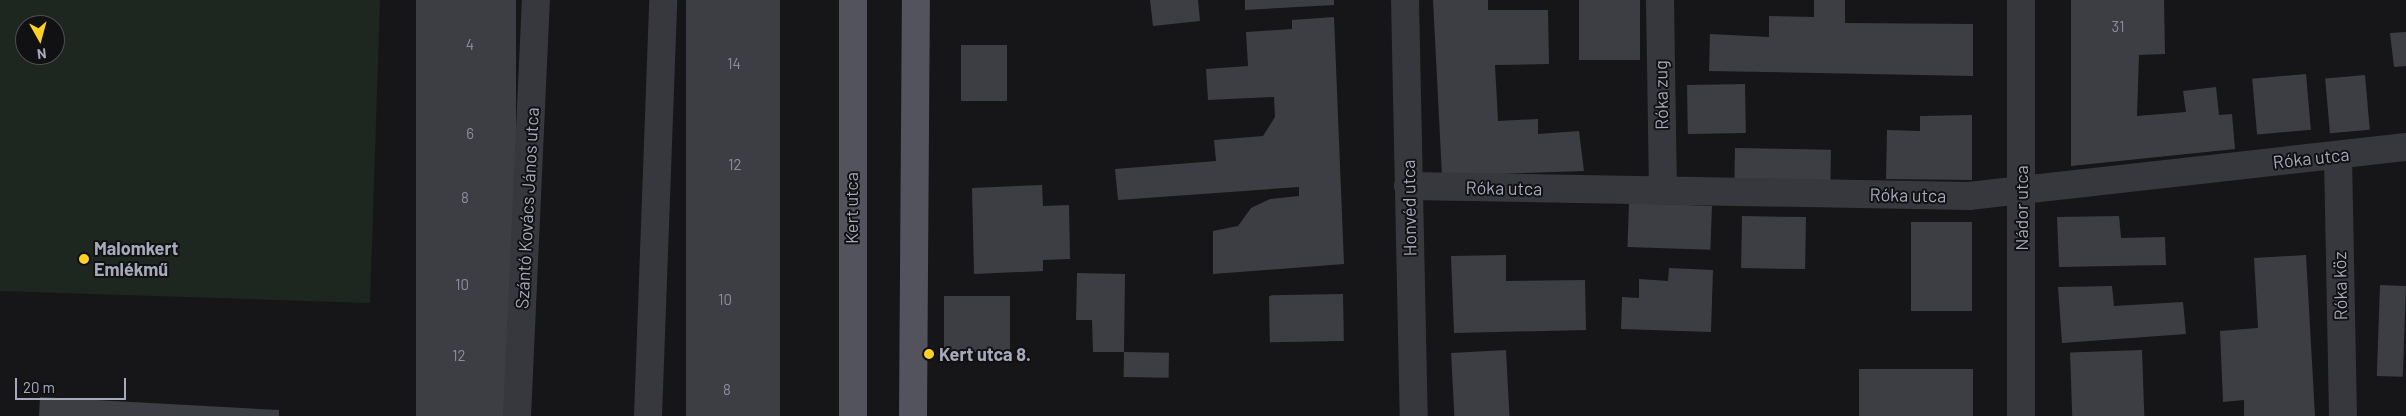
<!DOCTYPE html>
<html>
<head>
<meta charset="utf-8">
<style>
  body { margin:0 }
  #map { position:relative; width:2406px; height:416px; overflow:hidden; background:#161618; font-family:Barlow,sans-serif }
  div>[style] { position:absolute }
  .green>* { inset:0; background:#1d2720 }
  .building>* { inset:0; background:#3d3e43; transform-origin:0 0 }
  .minor>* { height:28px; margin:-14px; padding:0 14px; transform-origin:14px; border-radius:14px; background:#37373e }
  .primary>* { height:28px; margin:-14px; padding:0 14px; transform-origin:14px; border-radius:14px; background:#52535d }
  .dots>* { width:14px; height:14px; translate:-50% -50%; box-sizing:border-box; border:2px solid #111113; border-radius:50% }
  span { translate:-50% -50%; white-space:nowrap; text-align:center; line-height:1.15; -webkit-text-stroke:4px #111113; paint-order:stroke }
  .number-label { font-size:15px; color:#8c8f9c }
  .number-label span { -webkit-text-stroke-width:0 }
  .street-label { font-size:18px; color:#a7aaba }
  .poi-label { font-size:18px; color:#a7aaba; font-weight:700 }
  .left { translate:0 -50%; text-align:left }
  .north { position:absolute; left:15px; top:15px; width:50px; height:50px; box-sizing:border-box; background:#111113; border:1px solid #4d4e56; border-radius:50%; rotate:173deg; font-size:14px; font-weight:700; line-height:20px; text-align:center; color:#a7aaba }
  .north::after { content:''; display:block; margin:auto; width:18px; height:22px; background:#ffd127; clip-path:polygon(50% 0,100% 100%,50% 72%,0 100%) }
  .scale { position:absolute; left:15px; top:378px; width:111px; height:22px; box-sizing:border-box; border:2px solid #a7aaba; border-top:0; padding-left:6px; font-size:15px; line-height:18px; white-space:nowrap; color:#a7aaba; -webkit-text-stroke:4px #111113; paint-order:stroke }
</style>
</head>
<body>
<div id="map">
  <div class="green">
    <div style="clip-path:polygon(evenodd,0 0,380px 0,370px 303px,0 291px,0 0,25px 25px,55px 25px,55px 55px,25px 55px,25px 25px)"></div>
  </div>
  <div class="building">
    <div style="left:416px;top:0;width:100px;height:416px"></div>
    <div style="left:686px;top:0;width:94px;height:416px"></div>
    <div style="clip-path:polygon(1150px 0,1198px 0,1200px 21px,1153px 26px)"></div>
    <div style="clip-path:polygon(1245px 0,1334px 0,1334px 5px,1245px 10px)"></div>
    <div style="clip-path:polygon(1433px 0,1488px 0,1488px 10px,1548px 10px,1549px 64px,1495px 65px,1498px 121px,1538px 119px,1538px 134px,1579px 131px,1584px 171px,1442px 176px)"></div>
    <div style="left:1579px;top:0;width:61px;height:60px"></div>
    <div style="clip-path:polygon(1814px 0,1845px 0,1845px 23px,1973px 24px,1973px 76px,1709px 71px,1710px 34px,1769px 37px,1769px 16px,1814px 17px)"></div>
    <div style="clip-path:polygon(2071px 0,2164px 0,2165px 54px,2139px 55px,2137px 116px,2186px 112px,2183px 91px,2216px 87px,2219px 115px,2232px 114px,2235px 149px,2071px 166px)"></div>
    <div style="clip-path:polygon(1334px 17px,1344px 264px,1213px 274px,1213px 231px,1238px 226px,1251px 208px,1270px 199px,1299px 196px,1299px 187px,1118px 200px,1115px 169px,1216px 161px,1214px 140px,1263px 136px,1275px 117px,1274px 97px,1208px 100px,1206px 69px,1248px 66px,1246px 32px,1292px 29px,1292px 20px)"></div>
    <div style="clip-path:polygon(2406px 32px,2406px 66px,2394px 67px,2390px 33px)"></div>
    <div style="left:961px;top:45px;width:46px;height:56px"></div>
    <div style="left:2306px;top:74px;width:56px;height:54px;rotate:85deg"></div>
    <div style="left:2365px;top:75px;width:55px;height:40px;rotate:85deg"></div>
    <div style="left:1745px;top:84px;width:49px;height:58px;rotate:89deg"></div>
    <div style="clip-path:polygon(1972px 115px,1972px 180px,1886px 179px,1887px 130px,1920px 131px,1920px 116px)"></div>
    <div style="left:1735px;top:148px;width:96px;height:39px;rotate:1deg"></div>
    <div style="clip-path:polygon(1042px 185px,1043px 206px,1069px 205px,1070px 259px,1043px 260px,1043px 271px,974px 274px,972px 188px)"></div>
    <div style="left:1629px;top:203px;width:83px;height:44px;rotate:2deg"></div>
    <div style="left:1742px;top:216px;width:64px;height:52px;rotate:1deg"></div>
    <div style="clip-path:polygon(2119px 216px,2121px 238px,2165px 237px,2166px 265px,2059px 267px,2057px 217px)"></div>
    <div style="left:1911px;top:222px;width:61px;height:89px"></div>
    <div style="clip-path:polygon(1506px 255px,1506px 281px,1585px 280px,1586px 330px,1454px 333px,1451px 256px)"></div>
    <div style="clip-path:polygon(2306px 255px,2315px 416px,2244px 416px,2244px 400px,2223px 402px,2220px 331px,2258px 328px,2254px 258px)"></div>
    <div style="clip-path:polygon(1669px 268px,1713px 270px,1711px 332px,1621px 329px,1622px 297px,1639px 298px,1639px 279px,1668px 281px)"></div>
    <div style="clip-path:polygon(1077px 273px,1125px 274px,1124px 352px,1093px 352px,1092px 320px,1076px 320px)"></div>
    <div style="left:2380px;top:285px;width:26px;height:91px;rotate:2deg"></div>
    <div style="clip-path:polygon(2112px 286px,2114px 306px,2183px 302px,2186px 334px,2062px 343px,2058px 287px)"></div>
    <div style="left:1343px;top:294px;width:47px;height:74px;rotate:89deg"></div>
    <div style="left:1010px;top:296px;width:56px;height:66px;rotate:90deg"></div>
    <div style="left:1506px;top:350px;width:66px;height:55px;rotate:87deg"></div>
    <div style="left:2142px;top:350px;width:66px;height:72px;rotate:88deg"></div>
    <div style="left:1124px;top:352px;width:45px;height:25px;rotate:1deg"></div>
    <div style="left:1859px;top:369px;width:114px;height:47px"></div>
    <div style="clip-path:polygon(40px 397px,279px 410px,279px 416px,39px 416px)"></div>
  </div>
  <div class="minor">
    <div style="left:1405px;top:0;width:416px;rotate:88.8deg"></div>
    <div style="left:1660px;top:0;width:191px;rotate:89.1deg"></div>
    <div style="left:2021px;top:0;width:416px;rotate:90deg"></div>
    <div style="left:2338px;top:156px;width:260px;rotate:88.9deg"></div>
    <div style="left:1408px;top:186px;width:561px;rotate:1.02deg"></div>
    <div style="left:1969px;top:196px;width:440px;rotate:-6.4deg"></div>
    <div style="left:517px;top:416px;width:416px;rotate:-87.4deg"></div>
    <div style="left:648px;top:416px;width:416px;rotate:-87.9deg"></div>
  </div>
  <div class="primary">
    <div style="left:853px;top:416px;width:416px;rotate:-90deg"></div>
    <div style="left:913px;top:416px;width:416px;rotate:-89.6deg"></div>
  </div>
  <div class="dots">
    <div style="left:84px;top:259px;background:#ffd127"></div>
    <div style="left:929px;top:354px;background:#ffd127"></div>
  </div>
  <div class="number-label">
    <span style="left:2118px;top:27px">31</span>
    <span style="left:470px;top:45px">4</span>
    <span style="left:734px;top:64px">14</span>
    <span style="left:470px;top:134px">6</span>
    <span style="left:735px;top:165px">12</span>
    <span style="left:465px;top:198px">8</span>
    <span style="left:462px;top:285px">10</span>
    <span style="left:725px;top:300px">10</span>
    <span style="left:459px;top:356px">12</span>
    <span style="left:727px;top:390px">8</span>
  </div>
  <div class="street-label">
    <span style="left:1661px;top:95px;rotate:-91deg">Róka zug</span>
    <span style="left:2311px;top:158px;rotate:-6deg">Róka utca</span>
    <span style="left:1504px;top:188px;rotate:1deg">Róka utca</span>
    <span style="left:1908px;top:195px;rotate:1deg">Róka utca</span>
    <span style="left:527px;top:208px;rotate:-87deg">Szántó Kovács János utca</span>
    <span style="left:851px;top:208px;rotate:-90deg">Kert utca</span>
    <span style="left:1409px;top:208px;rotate:-91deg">Honvéd utca</span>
    <span style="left:2021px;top:208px;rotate:-90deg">Nádor utca</span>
    <span style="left:2340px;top:286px;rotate:-91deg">Róka köz</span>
  </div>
  <div class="poi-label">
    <span class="left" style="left:94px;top:259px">Malomkert<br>Emlékmű</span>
    <span class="left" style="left:939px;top:354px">Kert utca 8.</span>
  </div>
  <div class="north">N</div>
  <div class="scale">20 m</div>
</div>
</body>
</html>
